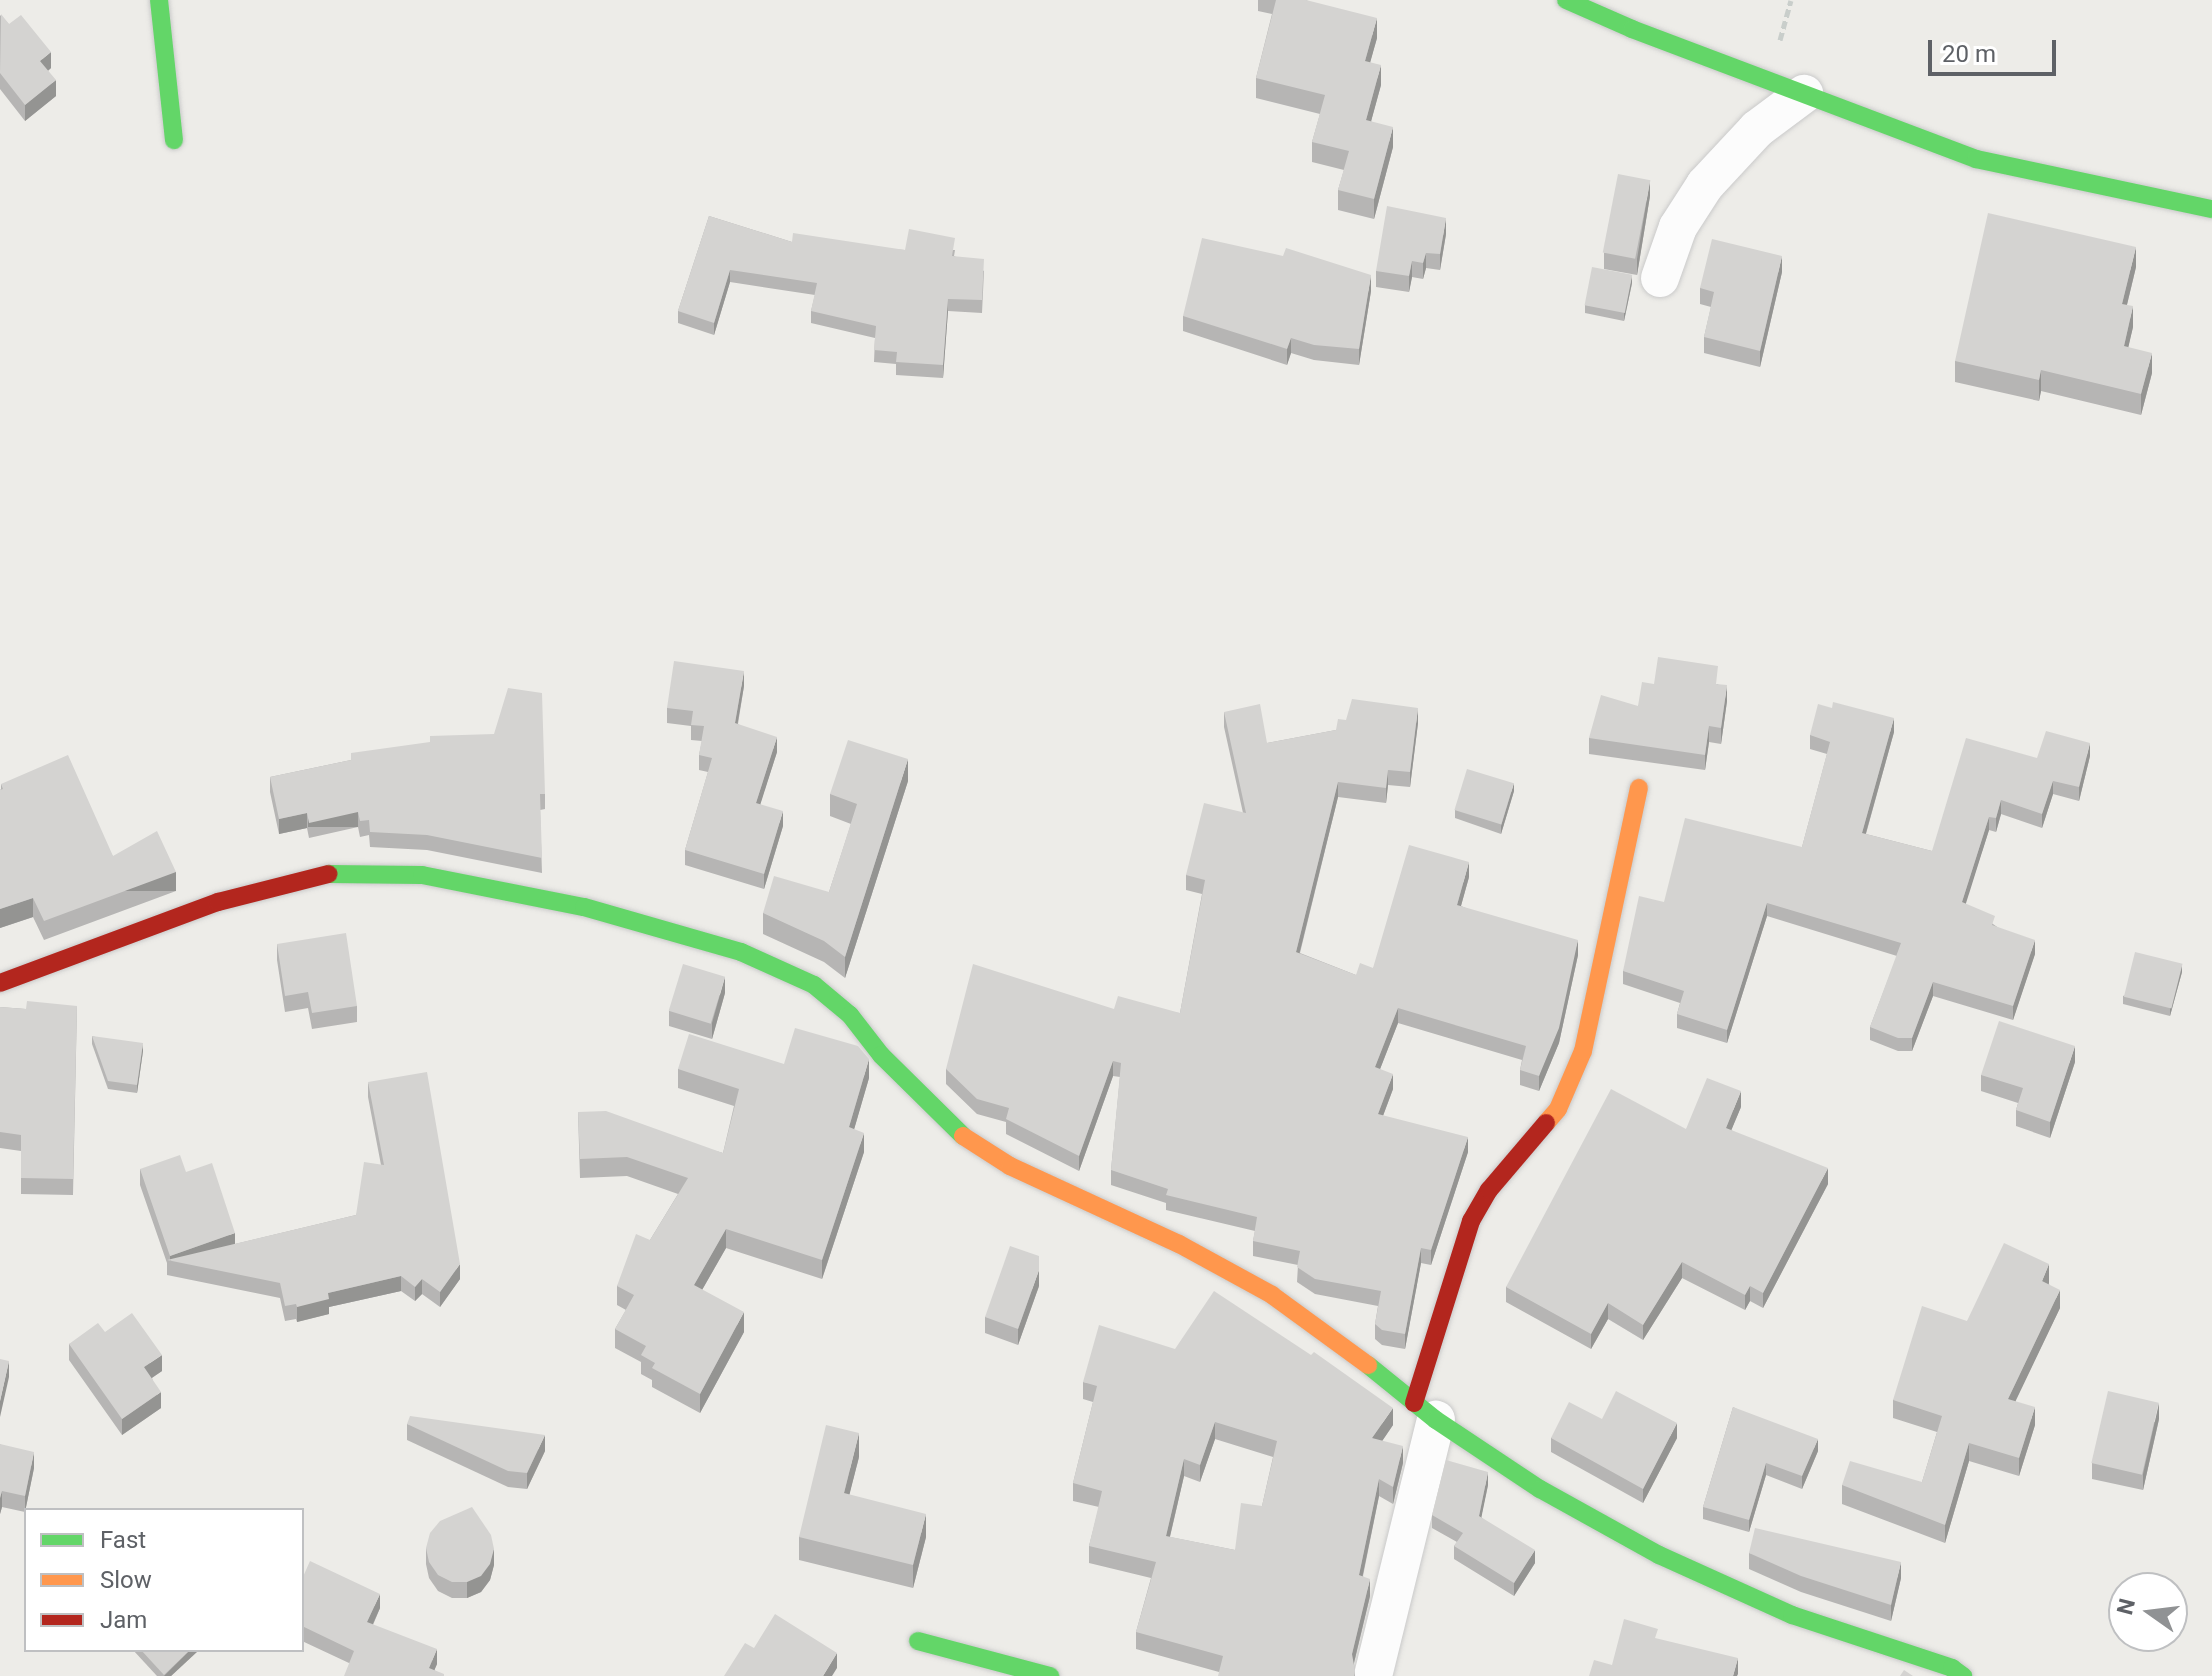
<!DOCTYPE html>
<html>
<head>
<meta charset="utf-8">
<style>
  body { margin:0 }
  #map { position:relative; width:2212px; height:1676px; overflow:hidden; background:#edece8; font-family:Roboto,sans-serif }
  div>[style] { position:absolute }
  .path>* { height:5px; margin-top:-2.5px; transform-origin:0; background:repeating-linear-gradient(90deg,#c9cecb 0 8px,transparent 0 12px) }
  .roads { filter:drop-shadow(0 0 2px #cacaca) drop-shadow(0 0 2px #cacaca) }
  .street>* { height:38px; margin:-19px; padding:0 19px; transform-origin:19px; border-radius:19px; background:#fcfcfc }
  .fast>* { height:18px; margin:-9px; padding:0 9px; transform-origin:9px; border-radius:9px; background:#63d668 }
  .slow>* { height:18px; margin:-9px; padding:0 9px; transform-origin:9px; border-radius:9px; background:#ff974d }
  .jam>* { height:18px; margin:-9px; padding:0 9px; transform-origin:9px; border-radius:9px; background:#b3261e }
  .wall>* { inset:0; background:#b6b5b4 }
  .shaded-wall>* { inset:0; background:#949492; transform-origin:0 0 }
  .building>* { inset:0; background:#d4d3d1; transform-origin:0 0 }
  span { translate:-50% -50%; white-space:nowrap; text-align:center; line-height:1.15; -webkit-text-stroke:8px #fff; paint-order:stroke }
  .legend { position:absolute; left:24px; top:1508px; width:280px; height:144px; box-sizing:border-box; background:#fff; border:2px solid #bfc0c2; margin:0; padding:10px 14px; list-style:none; font-size:24px; color:#5e6166 }
  .legend li { display:flex; align-items:center; gap:16px; height:40px }
  .legend b { width:40px; border:2px solid #bfc0c2 }
  .north { position:absolute; left:2108px; top:1572px; width:80px; height:80px; box-sizing:border-box; background:#fff; border:2px solid #bfc0c2; border-radius:50%; rotate:284deg; font-size:22px; font-weight:700; line-height:32px; text-align:center; color:#5e6166 }
  .north::after { content:''; display:block; margin:auto; width:28px; height:36px; background:#909294; clip-path:polygon(50% 0,100% 100%,50% 72%,0 100%) }
  .scale { position:absolute; left:1928px; top:40px; width:128px; height:36px; box-sizing:border-box; border:4px solid #5e6166; border-top:0; padding-left:10px; font-size:24px; line-height:28px; white-space:nowrap; color:#5e6166; -webkit-text-stroke:6px #fff; paint-order:stroke }
</style>
</head>
<body>
<div id="map">
  <div class="path">
    <div style="left:1780px;top:40px;width:41px;rotate:-74.6deg"></div>
  </div>
  <div class="roads">
    <div class="street">
      <div style="left:1660px;top:278px;width:54px;rotate:-70.6deg"></div>
      <div style="left:1678px;top:227px;width:50px;rotate:-57.3deg"></div>
      <div style="left:1705px;top:185px;width:76px;rotate:-47.1deg"></div>
      <div style="left:1757px;top:129px;width:59px;rotate:-36.7deg"></div>
      <div style="left:1373px;top:1676px;width:264px;rotate:-76.2deg"></div>
    </div>
    <div class="fast">
      <div style="left:159px;top:0;width:141px;rotate:83.9deg"></div>
      <div style="left:1566px;top:0;width:72px;rotate:23.7deg"></div>
      <div style="left:1632px;top:29px;width:368px;rotate:20.7deg"></div>
      <div style="left:1976px;top:159px;width:241px;rotate:12deg"></div>
      <div style="left:329px;top:874px;width:93px;rotate:0.6deg"></div>
      <div style="left:422px;top:875px;width:165px;rotate:11.2deg"></div>
      <div style="left:584px;top:907px;width:163px;rotate:16deg"></div>
      <div style="left:741px;top:952px;width:80px;rotate:24.3deg"></div>
      <div style="left:814px;top:985px;width:47px;rotate:39.8deg"></div>
      <div style="left:850px;top:1015px;width:51px;rotate:52.2deg"></div>
      <div style="left:881px;top:1055px;width:115px;rotate:44.6deg"></div>
      <div style="left:1368px;top:1365px;width:87px;rotate:39deg"></div>
      <div style="left:1436px;top:1420px;width:125px;rotate:33.6deg"></div>
      <div style="left:1540px;top:1489px;width:136px;rotate:29deg"></div>
      <div style="left:1659px;top:1555px;width:146px;rotate:24.3deg"></div>
      <div style="left:1792px;top:1615px;width:169px;rotate:18.3deg"></div>
      <div style="left:1952px;top:1668px;width:14px;rotate:36deg"></div>
      <div style="left:918px;top:1641px;width:137px;rotate:14.9deg"></div>
    </div>
    <div class="slow">
      <div style="left:1546px;top:1123px;width:18px;rotate:-49deg"></div>
      <div style="left:1558px;top:1109px;width:63px;rotate:-66.7deg"></div>
      <div style="left:1583px;top:1051px;width:269px;rotate:-78deg"></div>
      <div style="left:963px;top:1136px;width:56px;rotate:32.6deg"></div>
      <div style="left:1010px;top:1166px;width:186px;rotate:24.8deg"></div>
      <div style="left:1179px;top:1244px;width:106px;rotate:28.7deg"></div>
      <div style="left:1272px;top:1295px;width:119px;rotate:36.1deg"></div>
    </div>
    <div class="jam">
      <div style="left:0;top:983px;width:233px;rotate:-20.4deg"></div>
      <div style="left:218px;top:902px;width:114px;rotate:-14.2deg"></div>
      <div style="left:1414px;top:1403px;width:191px;rotate:-72.6deg"></div>
      <div style="left:1471px;top:1221px;width:36px;rotate:-60deg"></div>
      <div style="left:1489px;top:1190px;width:88px;rotate:-49.6deg"></div>
    </div>
  </div>
  <div class="wall">
    <div style="clip-path:polygon(1258px 0,1306px 0,1377px 38px,1370px 62px,1381px 85px,1371px 121px,1393px 147px,1374px 219px,1338px 210px,1338px 190px,1344px 170px,1312px 162px,1312px 142px,1320px 114px,1256px 98px,1256px 78px,1272px 14px,1258px 11px)"></div>
    <div style="clip-path:polygon(0 15px,51px 68px,48px 71px,56px 96px,25px 121px,0 89px)"></div>
    <div style="clip-path:polygon(1650px 196px,1637px 275px,1604px 269px,1604px 253px)"></div>
    <div style="clip-path:polygon(709px 216px,792px 242px,905px 250px,955px 250px,954px 256px,984px 271px,982px 313px,948px 311px,943px 378px,896px 375px,896px 364px,874px 362px,875px 338px,811px 323px,811px 311px,815px 295px,730px 282px,714px 335px,678px 323px,678px 311px)"></div>
    <div style="clip-path:polygon(1446px 234px,1440px 270px,1426px 268px,1423px 279px,1412px 277px,1409px 292px,1376px 287px,1376px 271px)"></div>
    <div style="clip-path:polygon(2136px 267px,2127px 305px,2133px 327px,2128px 347px,2152px 373px,2141px 415px,2041px 391px,2039px 401px,1955px 382px,1955px 361px)"></div>
    <div style="clip-path:polygon(1782px 272px,1760px 367px,1704px 353px,1704px 337px,1711px 307px,1700px 304px,1700px 288px)"></div>
    <div style="clip-path:polygon(1632px 283px,1624px 321px,1585px 313px,1585px 305px)"></div>
    <div style="clip-path:polygon(1371px 291px,1359px 365px,1314px 360px,1291px 353px,1287px 365px,1183px 331px,1183px 316px)"></div>
    <div style="clip-path:polygon(1654px 684px,1718px 684px,1727px 701px,1721px 744px,1709px 742px,1705px 770px,1589px 754px,1589px 738px,1638px 706px)"></div>
    <div style="clip-path:polygon(744px 686px,738px 724px,777px 752px,760px 804px,783px 826px,764px 889px,685px 865px,685px 850px,708px 772px,699px 770px,699px 755px,702px 741px,691px 740px,691px 726px,667px 723px,667px 708px)"></div>
    <div style="clip-path:polygon(1224px 712px,1267px 743px,1336px 730px,1346px 720px,1418px 723px,1410px 787px,1388px 785px,1386px 803px,1338px 797px,1300px 953px,1356px 975px,1373px 968px,1469px 877px,1461px 906px,1578px 955px,1559px 1043px,1539px 1091px,1520px 1085px,1520px 1070px,1522px 1060px,1398px 1023px,1380px 1069px,1393px 1089px,1383px 1116px,1468px 1152px,1431px 1265px,1421px 1263px,1405px 1349px,1382px 1345px,1375px 1339px,1375px 1324px,1378px 1306px,1315px 1294px,1297px 1282px,1298px 1265px,1253px 1256px,1253px 1241px,1255px 1231px,1166px 1210px,1166px 1203px,1111px 1185px,1111px 1170px,1120px 1077px,1113px 1076px,1079px 1171px,1006px 1134px,1006px 1122px,977px 1114px,946px 1084px,946px 1069px,1114px 1009px,1180px 1013px,1202px 894px,1186px 890px,1186px 875px,1243px 813px,1224px 727px)"></div>
    <div style="clip-path:polygon(1894px 732px,1866px 834px,1932px 851px,2037px 758px,2090px 756px,2079px 801px,2053px 794px,2042px 828px,2001px 814px,1996px 832px,1989px 830px,1965px 904px,2035px 954px,2013px 1020px,1933px 996px,1912px 1051px,1898px 1051px,1870px 1040px,1870px 1027px,1897px 956px,1767px 916px,1727px 1043px,1677px 1028px,1677px 1014px,1680px 1003px,1623px 984px,1623px 971px,1664px 902px,1802px 847px,1827px 754px,1810px 749px,1810px 735px)"></div>
    <div style="clip-path:polygon(351px 753px,545px 794px,545px 809px,540px 810px,542px 873px,427px 850px,370px 847px,369px 835px,360px 837px,358px 827px,309px 838px,307px 828px,279px 834px,270px 792px,270px 777px,351px 760px)"></div>
    <div style="clip-path:polygon(908px 781px,845px 978px,824px 962px,763px 934px,763px 913px,829px 892px,851px 824px,830px 816px,830px 794px)"></div>
    <div style="clip-path:polygon(1px 784px,113px 856px,176px 891px,44px 940px,33px 917px,0 928px,0 790px,1px 789px)"></div>
    <div style="clip-path:polygon(1514px 791px,1501px 834px,1455px 818px,1455px 810px)"></div>
    <div style="clip-path:polygon(277px 944px,357px 1006px,357px 1022px,312px 1029px,308px 1008px,285px 1012px,277px 960px)"></div>
    <div style="clip-path:polygon(2182px 972px,2170px 1016px,2123px 1004px,2123px 996px)"></div>
    <div style="clip-path:polygon(725px 993px,712px 1039px,669px 1026px,669px 1011px)"></div>
    <div style="clip-path:polygon(77px 1006px,73px 1195px,21px 1194px,21px 1151px,0 1148px,0 1007px,26px 1009px)"></div>
    <div style="clip-path:polygon(92px 1036px,143px 1051px,137px 1093px,108px 1089px,92px 1044px)"></div>
    <div style="clip-path:polygon(2075px 1062px,2050px 1138px,2016px 1126px,2016px 1110px,2018px 1103px,1981px 1091px,1981px 1075px)"></div>
    <div style="clip-path:polygon(784px 1064px,869px 1078px,854px 1129px,864px 1152px,822px 1279px,726px 1248px,702px 1290px,744px 1332px,700px 1413px,652px 1387px,652px 1380px,641px 1374px,641px 1362px,615px 1348px,615px 1329px,626px 1310px,617px 1305px,617px 1286px,650px 1240px,678px 1194px,627px 1176px,580px 1178px,578px 1112px,723px 1153px,734px 1106px,678px 1088px,678px 1069px)"></div>
    <div style="clip-path:polygon(368px 1082px,460px 1279px,440px 1307px,422px 1294px,415px 1301px,401px 1291px,329px 1307px,329px 1314px,297px 1322px,296px 1319px,285px 1321px,280px 1298px,167px 1275px,167px 1263px,140px 1185px,140px 1169px,186px 1172px,235px 1244px,356px 1215px,381px 1165px,368px 1097px)"></div>
    <div style="clip-path:polygon(1741px 1107px,1731px 1130px,1828px 1184px,1763px 1308px,1750px 1301px,1745px 1310px,1682px 1278px,1643px 1340px,1608px 1319px,1591px 1349px,1506px 1302px,1506px 1287px,1686px 1129px)"></div>
    <div style="clip-path:polygon(2049px 1283px,2049px 1284px,2060px 1308px,2015px 1401px,2035px 1425px,2019px 1476px,1969px 1461px,1945px 1543px,1842px 1504px,1842px 1485px,1922px 1482px,1937px 1432px,1893px 1418px,1893px 1400px,1967px 1321px)"></div>
    <div style="clip-path:polygon(1039px 1286px,1018px 1345px,985px 1333px,985px 1317px)"></div>
    <div style="clip-path:polygon(105px 1332px,162px 1371px,152px 1378px,161px 1408px,122px 1435px,69px 1360px,69px 1344px)"></div>
    <div style="clip-path:polygon(evenodd,1083px 1382px,1393px 1425px,1382px 1441px,1403px 1463px,1393px 1504px,1379px 1496px,1363px 1576px,1370px 1596px,1354px 1663px,1355px 1676px,1219px 1672px,1136px 1649px,1136px 1632px,1151px 1578px,1089px 1563px,1089px 1546px,1099px 1507px,1073px 1501px,1073px 1483px,1093px 1402px,1083px 1399px,1083px 1382px,1215px 1439px,1273px 1457px,1262px 1506px,1235px 1550px,1170px 1537px,1184px 1476px,1200px 1482px,1215px 1439px)"></div>
    <div style="clip-path:polygon(1733px 1407px,1818px 1451px,1802px 1489px,1766px 1475px,1749px 1532px,1703px 1519px,1703px 1507px)"></div>
    <div style="clip-path:polygon(1602px 1419px,1677px 1438px,1643px 1503px,1551px 1452px,1551px 1438px)"></div>
    <div style="clip-path:polygon(2159px 1419px,2143px 1490px,2092px 1479px,2092px 1463px)"></div>
    <div style="clip-path:polygon(407px 1424px,545px 1451px,527px 1489px,508px 1487px,407px 1440px)"></div>
    <div style="clip-path:polygon(0 1444px,34px 1468px,25px 1512px,2px 1507px,0 1514px)"></div>
    <div style="clip-path:polygon(859px 1457px,849px 1495px,926px 1537px,913px 1588px,799px 1560px,799px 1537px)"></div>
    <div style="clip-path:polygon(1488px 1485px,1481px 1517px,1535px 1563px,1514px 1596px,1454px 1559px,1454px 1546px,1457px 1542px,1432px 1528px,1432px 1515px)"></div>
    <div style="clip-path:polygon(426px 1548px,494px 1565px,490px 1580px,481px 1592px,467px 1598px,452px 1598px,438px 1591px,429px 1578px,426px 1564px)"></div>
    <div style="clip-path:polygon(1749px 1553px,1901px 1578px,1891px 1621px,1801px 1592px,1749px 1569px)"></div>
    <div style="clip-path:polygon(302px 1579px,380px 1608px,373px 1625px,437px 1664px,434px 1670px,444px 1676px,349px 1663px,302px 1641px)"></div>
    <div style="clip-path:polygon(133px 1650px,199px 1650px,171px 1676px,157px 1676px)"></div>
  </div>
  <div class="shaded-wall">
    <div style="clip-path:polygon(1377px 18px,1377px 38px,1365px 81px,1365px 61px)"></div>
    <div style="clip-path:polygon(51px 52px,51px 68px,40px 77px,40px 61px)"></div>
    <div style="clip-path:polygon(1381px 65px,1381px 85px,1366px 140px,1366px 120px)"></div>
    <div style="clip-path:polygon(56px 80px,56px 96px,25px 121px,25px 105px)"></div>
    <div style="clip-path:polygon(1393px 127px,1393px 147px,1374px 219px,1374px 199px)"></div>
    <div style="clip-path:polygon(1650px 180px,1650px 196px,1637px 275px,1637px 259px)"></div>
    <div style="clip-path:polygon(1446px 218px,1446px 234px,1440px 270px,1440px 254px)"></div>
    <div style="clip-path:polygon(2136px 247px,2136px 267px,2122px 325px,2122px 304px)"></div>
    <div style="clip-path:polygon(1426px 253px,1426px 268px,1423px 279px,1423px 263px)"></div>
    <div style="clip-path:polygon(1782px 256px,1782px 272px,1760px 367px,1760px 351px)"></div>
    <div style="clip-path:polygon(1412px 261px,1412px 277px,1409px 292px,1409px 276px)"></div>
    <div style="clip-path:polygon(730px 270px,730px 282px,714px 335px,714px 323px)"></div>
    <div style="clip-path:polygon(1371px 275px,1371px 291px,1359px 365px,1359px 349px)"></div>
    <div style="clip-path:polygon(1632px 275px,1632px 283px,1624px 321px,1624px 313px)"></div>
    <div style="clip-path:polygon(948px 299px,948px 311px,943px 378px,943px 365px)"></div>
    <div style="clip-path:polygon(2133px 306px,2133px 327px,2124px 366px,2124px 346px)"></div>
    <div style="clip-path:polygon(1291px 338px,1291px 353px,1287px 365px,1287px 349px)"></div>
    <div style="clip-path:polygon(2152px 353px,2152px 373px,2141px 415px,2141px 394px)"></div>
    <div style="clip-path:polygon(2041px 370px,2041px 391px,2039px 401px,2039px 380px)"></div>
    <div style="clip-path:polygon(744px 671px,744px 686px,735px 738px,735px 723px)"></div>
    <div style="clip-path:polygon(1727px 685px,1727px 701px,1721px 744px,1721px 728px)"></div>
    <div style="clip-path:polygon(1418px 708px,1418px 723px,1410px 787px,1410px 772px)"></div>
    <div style="clip-path:polygon(1894px 718px,1894px 732px,1862px 847px,1862px 833px)"></div>
    <div style="clip-path:polygon(1709px 726px,1709px 742px,1705px 770px,1705px 755px)"></div>
    <div style="clip-path:polygon(777px 737px,777px 752px,756px 818px,756px 803px)"></div>
    <div style="clip-path:polygon(2090px 743px,2090px 756px,2079px 801px,2079px 787px)"></div>
    <div style="clip-path:polygon(908px 759px,908px 781px,845px 978px,845px 957px)"></div>
    <div style="clip-path:polygon(1388px 770px,1388px 785px,1386px 803px,1386px 788px)"></div>
    <div style="clip-path:polygon(2053px 781px,2053px 794px,2042px 828px,2042px 814px)"></div>
    <div style="clip-path:polygon(1338px 782px,1338px 797px,1296px 967px,1296px 952px)"></div>
    <div style="clip-path:polygon(1514px 783px,1514px 791px,1501px 834px,1501px 826px)"></div>
    <div style="clip-path:polygon(2001px 800px,2001px 814px,1996px 832px,1996px 818px)"></div>
    <div style="clip-path:polygon(783px 811px,783px 826px,764px 889px,764px 874px)"></div>
    <div style="left:358px;top:812px;width:15px;height:50px;rotate:90deg"></div>
    <div style="clip-path:polygon(307px 813px,307px 828px,279px 834px,279px 819px)"></div>
    <div style="clip-path:polygon(1989px 817px,1989px 830px,1962px 916px,1962px 902px)"></div>
    <div style="clip-path:polygon(1469px 862px,1469px 877px,1457px 920px,1457px 905px)"></div>
    <div style="left:176px;top:872px;width:19px;height:141px;rotate:90deg"></div>
    <div style="clip-path:polygon(33px 898px,33px 917px,0 928px,0 909px)"></div>
    <div style="clip-path:polygon(1767px 903px,1767px 916px,1727px 1043px,1727px 1030px)"></div>
    <div style="clip-path:polygon(1578px 940px,1578px 955px,1559px 1043px,1539px 1091px,1539px 1076px)"></div>
    <div style="clip-path:polygon(2035px 940px,2035px 954px,2013px 1020px,2013px 1006px)"></div>
    <div style="clip-path:polygon(2182px 964px,2182px 972px,2170px 1016px,2170px 1008px)"></div>
    <div style="clip-path:polygon(725px 977px,725px 993px,712px 1039px,712px 1023px)"></div>
    <div style="clip-path:polygon(1933px 982px,1933px 996px,1912px 1051px,1912px 1038px)"></div>
    <div style="clip-path:polygon(1398px 1008px,1398px 1023px,1375px 1082px,1375px 1067px)"></div>
    <div style="clip-path:polygon(143px 1043px,143px 1051px,137px 1093px,137px 1085px)"></div>
    <div style="clip-path:polygon(2075px 1046px,2075px 1062px,2050px 1138px,2050px 1122px)"></div>
    <div style="clip-path:polygon(869px 1059px,869px 1078px,849px 1147px,849px 1127px)"></div>
    <div style="clip-path:polygon(1113px 1061px,1113px 1076px,1079px 1171px,1079px 1156px)"></div>
    <div style="clip-path:polygon(1393px 1074px,1393px 1089px,1378px 1129px,1378px 1114px)"></div>
    <div style="clip-path:polygon(1741px 1091px,1741px 1107px,1726px 1143px,1726px 1128px)"></div>
    <div style="clip-path:polygon(864px 1133px,864px 1152px,822px 1279px,822px 1260px)"></div>
    <div style="clip-path:polygon(1468px 1137px,1468px 1152px,1431px 1265px,1431px 1250px)"></div>
    <div style="clip-path:polygon(1828px 1168px,1828px 1184px,1763px 1308px,1763px 1293px)"></div>
    <div style="clip-path:polygon(726px 1229px,726px 1248px,694px 1304px,694px 1285px)"></div>
    <div style="clip-path:polygon(235px 1233px,235px 1249px,170px 1261px,170px 1256px)"></div>
    <div style="clip-path:polygon(1421px 1248px,1421px 1263px,1405px 1349px,1405px 1334px)"></div>
    <div style="clip-path:polygon(1682px 1262px,1682px 1278px,1643px 1340px,1643px 1325px)"></div>
    <div style="clip-path:polygon(460px 1264px,460px 1279px,440px 1307px,440px 1292px)"></div>
    <div style="clip-path:polygon(2049px 1264px,2049px 1283px,2042px 1299px,2042px 1281px)"></div>
    <div style="clip-path:polygon(1039px 1270px,1039px 1286px,1018px 1345px,1018px 1329px)"></div>
    <div style="clip-path:polygon(401px 1276px,401px 1291px,329px 1307px,329px 1314px,297px 1322px,297px 1307px,328px 1293px)"></div>
    <div style="clip-path:polygon(422px 1279px,422px 1294px,415px 1301px,415px 1287px)"></div>
    <div style="clip-path:polygon(1750px 1286px,1750px 1301px,1745px 1310px,1745px 1295px)"></div>
    <div style="clip-path:polygon(2060px 1290px,2060px 1308px,2008px 1417px,2008px 1399px)"></div>
    <div style="clip-path:polygon(1608px 1303px,1608px 1319px,1591px 1349px,1591px 1334px)"></div>
    <div style="clip-path:polygon(744px 1312px,744px 1332px,700px 1413px,700px 1394px)"></div>
    <div style="clip-path:polygon(162px 1355px,162px 1371px,144px 1383px,144px 1367px)"></div>
    <div style="clip-path:polygon(9px 1361px,9px 1377px,0 1417px,0 1401px)"></div>
    <div style="clip-path:polygon(161px 1392px,161px 1408px,122px 1435px,122px 1419px)"></div>
    <div style="clip-path:polygon(2159px 1403px,2159px 1419px,2143px 1490px,2143px 1474px)"></div>
    <div style="clip-path:polygon(2035px 1407px,2035px 1425px,2019px 1476px,2019px 1458px)"></div>
    <div style="clip-path:polygon(1393px 1408px,1393px 1425px,1372px 1456px,1372px 1438px)"></div>
    <div style="clip-path:polygon(1215px 1422px,1215px 1439px,1200px 1482px,1200px 1465px)"></div>
    <div style="clip-path:polygon(1677px 1423px,1677px 1438px,1643px 1503px,1643px 1489px)"></div>
    <div style="clip-path:polygon(859px 1433px,859px 1457px,844px 1516px,844px 1493px)"></div>
    <div style="clip-path:polygon(545px 1435px,545px 1451px,527px 1489px,527px 1473px)"></div>
    <div style="clip-path:polygon(1818px 1439px,1818px 1451px,1802px 1489px,1802px 1476px)"></div>
    <div style="clip-path:polygon(1969px 1443px,1969px 1461px,1945px 1543px,1945px 1525px)"></div>
    <div style="clip-path:polygon(1403px 1446px,1403px 1463px,1393px 1504px,1393px 1487px)"></div>
    <div style="clip-path:polygon(34px 1452px,34px 1468px,25px 1512px,25px 1496px)"></div>
    <div style="clip-path:polygon(1184px 1459px,1184px 1476px,1166px 1553px,1166px 1536px)"></div>
    <div style="clip-path:polygon(1766px 1463px,1766px 1475px,1749px 1532px,1749px 1520px)"></div>
    <div style="clip-path:polygon(1488px 1472px,1488px 1485px,1479px 1529px,1479px 1516px)"></div>
    <div style="clip-path:polygon(1379px 1479px,1379px 1496px,1359px 1593px,1359px 1575px)"></div>
    <div style="clip-path:polygon(2px 1491px,2px 1507px,0 1514px,0 1498px)"></div>
    <div style="clip-path:polygon(926px 1514px,926px 1537px,913px 1588px,913px 1565px)"></div>
    <div style="clip-path:polygon(494px 1549px,494px 1565px,490px 1580px,481px 1592px,467px 1598px,467px 1582px)"></div>
    <div style="clip-path:polygon(1535px 1550px,1535px 1563px,1514px 1596px,1514px 1583px)"></div>
    <div style="clip-path:polygon(1901px 1562px,1901px 1578px,1891px 1621px,1891px 1605px)"></div>
    <div style="clip-path:polygon(1370px 1579px,1370px 1596px,1352px 1671px,1352px 1654px)"></div>
    <div style="clip-path:polygon(380px 1594px,380px 1608px,367px 1637px,367px 1622px)"></div>
    <div style="clip-path:polygon(437px 1649px,437px 1664px,432px 1676px,429px 1668px)"></div>
    <div style="clip-path:polygon(190px 1650px,199px 1650px,171px 1676px,164px 1676px)"></div>
    <div style="clip-path:polygon(837px 1653px,837px 1668px,832px 1676px,823px 1676px)"></div>
    <div style="clip-path:polygon(1738px 1658px,1738px 1674px,1737px 1676px,1733px 1676px)"></div>
  </div>
  <div class="building">
    <div style="clip-path:polygon(1276px 0,1306px 0,1377px 18px,1365px 61px,1381px 65px,1366px 120px,1393px 127px,1374px 199px,1338px 190px,1349px 151px,1312px 142px,1325px 95px,1256px 78px)"></div>
    <div style="clip-path:polygon(1px 14px,9px 24px,21px 15px,51px 52px,40px 61px,56px 80px,25px 105px,0 73px)"></div>
    <div style="left:1618px;top:174px;width:33px;height:80px;rotate:11deg"></div>
    <div style="clip-path:polygon(1387px 206px,1446px 218px,1440px 254px,1426px 253px,1423px 263px,1412px 261px,1409px 276px,1376px 271px)"></div>
    <div style="clip-path:polygon(1988px 213px,2136px 247px,2122px 304px,2133px 306px,2124px 346px,2152px 353px,2141px 394px,2041px 370px,2039px 380px,1955px 361px)"></div>
    <div style="clip-path:polygon(709px 216px,792px 242px,793px 233px,905px 250px,909px 229px,955px 238px,952px 256px,984px 259px,982px 300px,948px 299px,943px 365px,896px 362px,897px 352px,874px 350px,876px 326px,811px 311px,817px 283px,730px 270px,714px 323px,678px 311px)"></div>
    <div style="clip-path:polygon(1202px 238px,1283px 256px,1286px 248px,1371px 275px,1359px 349px,1314px 345px,1291px 338px,1287px 349px,1183px 316px)"></div>
    <div style="clip-path:polygon(1712px 239px,1782px 256px,1760px 351px,1704px 337px,1714px 292px,1700px 288px)"></div>
    <div style="left:1592px;top:267px;width:41px;height:39px;rotate:11deg"></div>
    <div style="clip-path:polygon(1658px 657px,1718px 666px,1716px 684px,1727px 685px,1721px 728px,1709px 726px,1705px 755px,1589px 738px,1601px 695px,1638px 706px,1642px 682px,1654px 684px)"></div>
    <div style="clip-path:polygon(674px 661px,744px 671px,735px 723px,777px 737px,756px 803px,783px 811px,764px 874px,685px 850px,712px 758px,699px 755px,704px 726px,691px 725px,693px 711px,667px 708px)"></div>
    <div style="clip-path:polygon(508px 688px,542px 693px,545px 794px,540px 794px,542px 858px,427px 835px,370px 832px,369px 820px,360px 821px,358px 812px,309px 823px,307px 813px,279px 819px,270px 777px,351px 760px,351px 753px,430px 742px,430px 736px,494px 734px)"></div>
    <div style="clip-path:polygon(1352px 699px,1418px 708px,1410px 772px,1388px 770px,1386px 788px,1338px 782px,1296px 952px,1356px 975px,1360px 963px,1373px 968px,1409px 845px,1469px 862px,1457px 905px,1578px 940px,1559px 1028px,1539px 1076px,1520px 1070px,1526px 1046px,1398px 1008px,1375px 1067px,1393px 1074px,1378px 1114px,1468px 1137px,1431px 1250px,1421px 1248px,1405px 1334px,1382px 1330px,1375px 1324px,1381px 1291px,1315px 1279px,1297px 1267px,1300px 1251px,1253px 1241px,1257px 1217px,1166px 1195px,1168px 1189px,1111px 1170px,1121px 1063px,1113px 1061px,1079px 1156px,1006px 1119px,1009px 1108px,977px 1099px,946px 1069px,973px 964px,1114px 1009px,1118px 996px,1180px 1013px,1205px 880px,1186px 875px,1204px 803px,1246px 813px,1224px 712px,1260px 704px,1267px 743px,1336px 730px,1338px 719px,1346px 720px)"></div>
    <div style="clip-path:polygon(1833px 702px,1894px 718px,1862px 833px,1932px 851px,1966px 738px,2037px 758px,2046px 731px,2090px 743px,2079px 787px,2053px 781px,2042px 814px,2001px 800px,1996px 818px,1989px 817px,1962px 902px,1995px 916px,1992px 925px,2035px 940px,2013px 1006px,1933px 982px,1912px 1038px,1898px 1038px,1870px 1027px,1901px 943px,1767px 903px,1727px 1030px,1677px 1014px,1684px 991px,1623px 971px,1639px 896px,1664px 902px,1685px 818px,1802px 847px,1830px 742px,1810px 735px,1818px 704px,1832px 708px)"></div>
    <div style="clip-path:polygon(848px 740px,908px 759px,845px 957px,824px 941px,763px 913px,774px 876px,829px 892px,857px 804px,830px 794px)"></div>
    <div style="clip-path:polygon(68px 755px,113px 856px,157px 831px,176px 872px,44px 921px,33px 898px,0 909px,0 790px,3px 789px,1px 784px)"></div>
    <div style="left:1467px;top:769px;width:49px;height:43px;rotate:17deg"></div>
    <div style="clip-path:polygon(346px 933px,357px 1006px,312px 1013px,308px 992px,285px 996px,277px 944px)"></div>
    <div style="left:2135px;top:952px;width:49px;height:46px;rotate:14deg"></div>
    <div style="left:683px;top:964px;width:44px;height:49px;rotate:17deg"></div>
    <div style="clip-path:polygon(27px 1001px,77px 1006px,73px 1179px,21px 1178px,21px 1135px,0 1132px,0 1007px,26px 1009px)"></div>
    <div style="clip-path:polygon(1999px 1021px,2075px 1046px,2050px 1122px,2016px 1110px,2023px 1088px,1981px 1075px)"></div>
    <div style="clip-path:polygon(795px 1028px,858px 1046px,869px 1059px,849px 1127px,864px 1133px,822px 1260px,726px 1229px,694px 1285px,744px 1312px,700px 1394px,652px 1368px,655px 1363px,641px 1355px,646px 1346px,615px 1329px,634px 1295px,617px 1286px,636px 1234px,650px 1240px,688px 1178px,627px 1157px,580px 1159px,578px 1112px,606px 1111px,723px 1153px,739px 1089px,678px 1069px,689px 1034px,784px 1064px)"></div>
    <div style="clip-path:polygon(92px 1036px,143px 1043px,137px 1085px,108px 1081px)"></div>
    <div style="clip-path:polygon(427px 1072px,460px 1264px,440px 1292px,422px 1279px,415px 1287px,401px 1276px,328px 1293px,329px 1299px,297px 1307px,296px 1304px,285px 1306px,280px 1283px,167px 1260px,356px 1215px,364px 1162px,384px 1165px,368px 1082px)"></div>
    <div style="clip-path:polygon(1707px 1078px,1741px 1091px,1726px 1128px,1828px 1168px,1763px 1293px,1750px 1286px,1745px 1295px,1682px 1262px,1643px 1325px,1608px 1303px,1591px 1334px,1506px 1287px,1611px 1089px,1686px 1129px)"></div>
    <div style="clip-path:polygon(180px 1155px,186px 1172px,212px 1163px,235px 1233px,170px 1256px,140px 1169px)"></div>
    <div style="clip-path:polygon(2004px 1243px,2049px 1264px,2042px 1281px,2060px 1290px,2008px 1399px,2035px 1407px,2019px 1458px,1969px 1443px,1945px 1525px,1842px 1485px,1850px 1461px,1922px 1482px,1942px 1416px,1893px 1400px,1922px 1306px,1967px 1321px)"></div>
    <div style="clip-path:polygon(1010px 1246px,1039px 1256px,1039px 1270px,1018px 1329px,985px 1317px)"></div>
    <div style="clip-path:polygon(evenodd,1214px 1291px,1311px 1355px,1314px 1352px,1393px 1408px,1372px 1438px,1403px 1446px,1393px 1487px,1379px 1479px,1359px 1575px,1370px 1579px,1352px 1654px,1355px 1671px,1354px 1676px,1218px 1676px,1223px 1656px,1136px 1632px,1156px 1562px,1089px 1546px,1102px 1491px,1073px 1483px,1097px 1386px,1083px 1382px,1099px 1325px,1175px 1349px,1214px 1291px,1215px 1422px,1277px 1441px,1262px 1506px,1241px 1503px,1235px 1550px,1166px 1536px,1184px 1459px,1200px 1465px,1215px 1422px)"></div>
    <div style="clip-path:polygon(132px 1313px,162px 1355px,144px 1367px,161px 1392px,122px 1419px,69px 1344px,98px 1323px,105px 1332px)"></div>
    <div style="clip-path:polygon(0 1359px,9px 1361px,0 1401px)"></div>
    <div style="clip-path:polygon(1616px 1391px,1677px 1423px,1643px 1489px,1551px 1438px,1569px 1402px,1602px 1419px)"></div>
    <div style="left:2108px;top:1391px;width:52px;height:74px;rotate:13deg"></div>
    <div style="clip-path:polygon(1733px 1407px,1818px 1439px,1802px 1476px,1766px 1463px,1749px 1520px,1703px 1507px)"></div>
    <div style="clip-path:polygon(410px 1416px,545px 1435px,527px 1473px,508px 1471px,407px 1424px)"></div>
    <div style="clip-path:polygon(826px 1425px,859px 1433px,844px 1493px,926px 1514px,913px 1565px,799px 1537px)"></div>
    <div style="clip-path:polygon(0 1444px,34px 1452px,25px 1496px,2px 1491px,0 1498px)"></div>
    <div style="clip-path:polygon(1446px 1460px,1488px 1472px,1479px 1516px,1535px 1550px,1514px 1583px,1454px 1546px,1463px 1533px,1432px 1515px)"></div>
    <div style="clip-path:polygon(472px 1507px,491px 1535px,494px 1549px,490px 1564px,481px 1576px,467px 1582px,452px 1582px,438px 1575px,429px 1562px,426px 1548px,430px 1533px,440px 1521px)"></div>
    <div style="clip-path:polygon(1755px 1528px,1901px 1562px,1891px 1605px,1801px 1576px,1749px 1553px)"></div>
    <div style="clip-path:polygon(310px 1561px,380px 1594px,367px 1622px,437px 1649px,429px 1668px,444px 1674px,444px 1676px,344px 1676px,354px 1651px,302px 1626px,302px 1579px)"></div>
    <div style="clip-path:polygon(775px 1614px,837px 1653px,823px 1676px,724px 1676px,745px 1643px,754px 1648px)"></div>
    <div style="clip-path:polygon(1624px 1619px,1658px 1629px,1655px 1638px,1738px 1658px,1733px 1676px,1589px 1676px,1594px 1660px,1612px 1665px)"></div>
    <div style="clip-path:polygon(141px 1650px,190px 1650px,164px 1675px)"></div>
    <div style="clip-path:polygon(1904px 1670px,1913px 1676px,1900px 1676px)"></div>
  </div>
  <ul class="legend">
  <li><b style="height:10px;background:#63d668"></b>Fast</li>
  <li><b style="height:10px;background:#ff974d"></b>Slow</li>
  <li><b style="height:10px;background:#b3261e"></b>Jam</li>
  </ul>
  <div class="north">N</div>
  <div class="scale">20 m</div>
</div>
</body>
</html>
